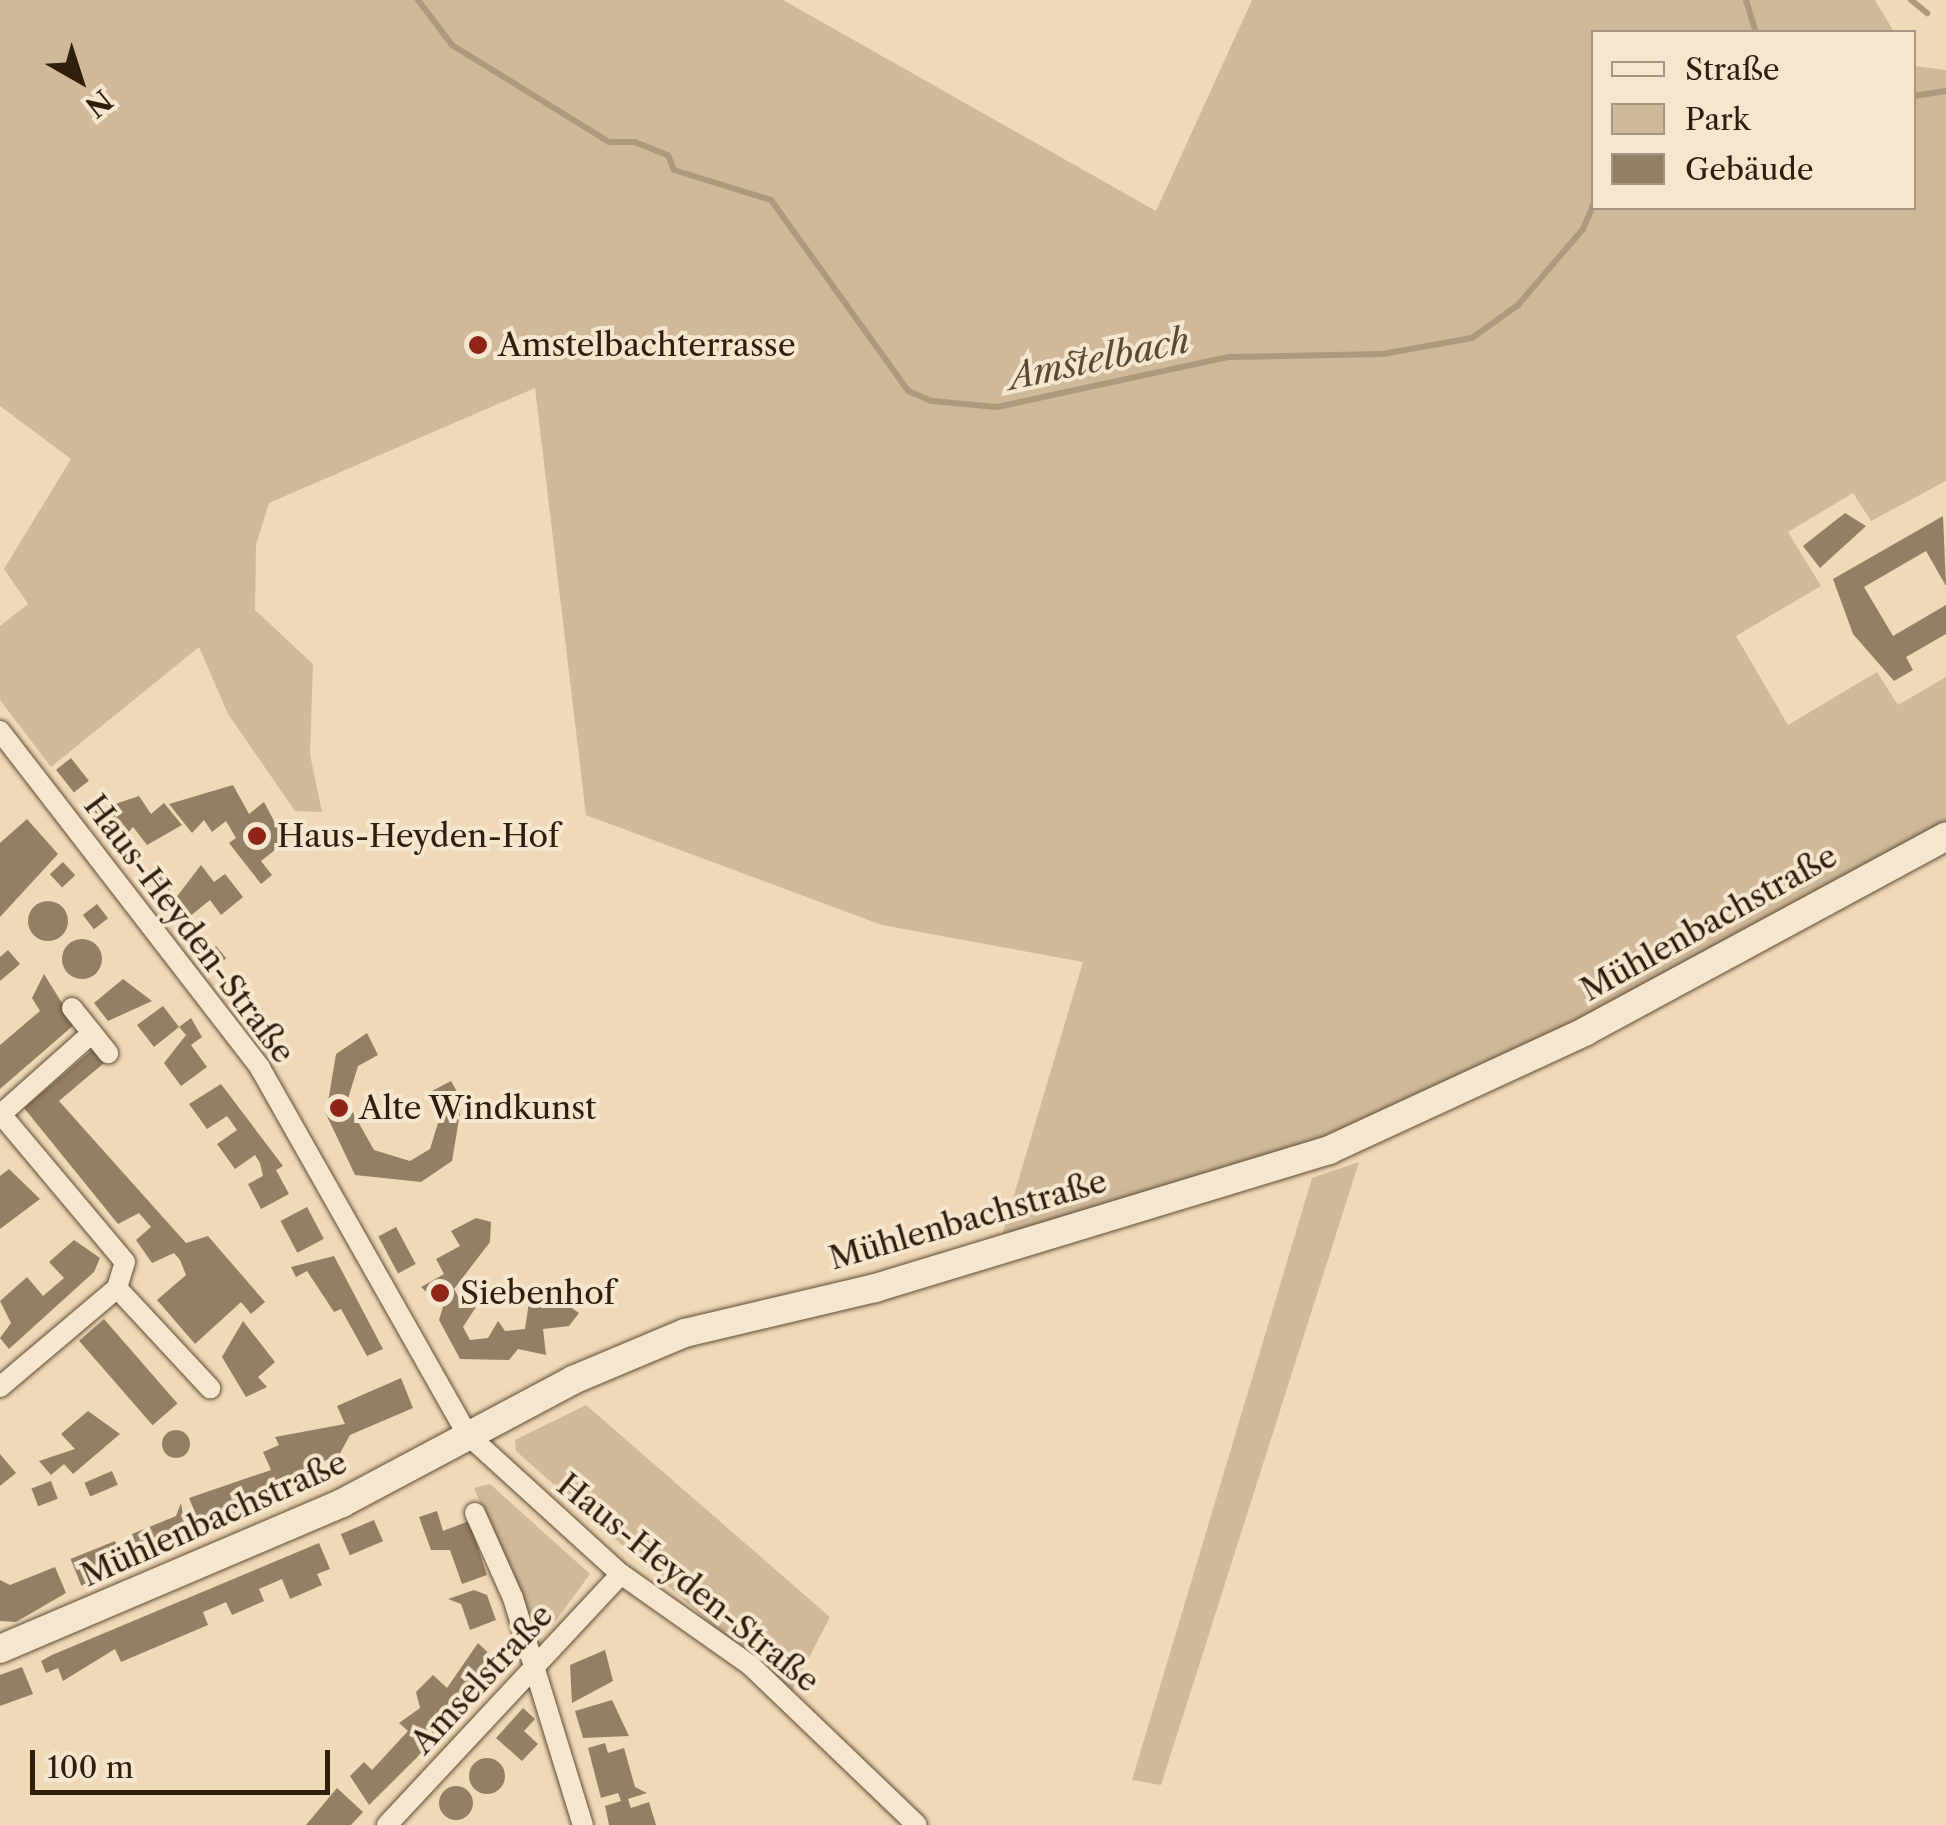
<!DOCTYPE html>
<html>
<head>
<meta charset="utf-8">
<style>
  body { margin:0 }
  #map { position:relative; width:1946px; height:1825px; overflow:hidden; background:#f0d9b6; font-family:"Libre Caslon Text",serif }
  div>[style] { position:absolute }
  .green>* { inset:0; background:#cfb999 }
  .stream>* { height:6px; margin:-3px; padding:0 3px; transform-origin:3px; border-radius:3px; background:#ae997c }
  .building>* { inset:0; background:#937f63; transform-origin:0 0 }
  .round { border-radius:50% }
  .roads { filter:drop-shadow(0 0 2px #5f4d35) drop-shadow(0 0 2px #5f4d35) }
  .minor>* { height:20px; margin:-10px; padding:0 10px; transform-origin:10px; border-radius:10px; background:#f5e6d0 }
  .tertiary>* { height:28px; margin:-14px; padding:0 14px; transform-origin:14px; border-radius:14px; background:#f5e6d0 }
  .dots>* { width:28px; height:28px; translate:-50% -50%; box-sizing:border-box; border:5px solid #f5e6d0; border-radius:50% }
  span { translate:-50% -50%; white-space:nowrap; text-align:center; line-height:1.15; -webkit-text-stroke:8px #f5e6d0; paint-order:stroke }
  .poi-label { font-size:32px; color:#2f1e0a }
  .left { translate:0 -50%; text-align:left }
  .street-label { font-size:32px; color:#2f1e0a }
  .water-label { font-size:35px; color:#5b4932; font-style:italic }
  .legend { position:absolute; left:1591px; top:30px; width:325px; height:180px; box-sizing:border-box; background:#f5e6d0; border:2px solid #a69681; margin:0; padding:12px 18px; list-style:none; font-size:30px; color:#2f1e0a }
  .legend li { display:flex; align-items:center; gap:20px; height:50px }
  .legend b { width:50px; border:2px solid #a69681 }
  .north { position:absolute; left:30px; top:30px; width:100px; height:100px; -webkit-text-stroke:8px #f5e6d0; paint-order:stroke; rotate:141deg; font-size:28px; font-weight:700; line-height:40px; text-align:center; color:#2f1e0a }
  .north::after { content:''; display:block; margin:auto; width:35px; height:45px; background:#2f1e0a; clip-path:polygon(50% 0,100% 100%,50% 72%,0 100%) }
  .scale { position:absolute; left:30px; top:1750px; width:300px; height:45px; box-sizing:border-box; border:5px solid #2f1e0a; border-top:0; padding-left:12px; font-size:30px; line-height:35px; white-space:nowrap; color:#2f1e0a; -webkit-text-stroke:8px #f5e6d0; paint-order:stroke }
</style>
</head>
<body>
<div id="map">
  <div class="green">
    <div style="clip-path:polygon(0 0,783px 0,1156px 211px,1252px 0,1875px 0,1894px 32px,1594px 32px,1594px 208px,1914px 208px,1914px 66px,1946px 70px,1946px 481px,1871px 521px,1853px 493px,1788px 532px,1821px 586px,1736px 636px,1788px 725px,1877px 672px,1898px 705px,1946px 677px,1946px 830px,1380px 1122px,1001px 1239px,1083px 962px,882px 925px,586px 815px,535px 388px,269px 503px,256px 545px,255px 610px,313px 664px,310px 754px,322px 812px,295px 811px,228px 714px,199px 647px,51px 767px,0 700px,0 626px,28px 604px,4px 569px,71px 459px,0 406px)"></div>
    <div style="clip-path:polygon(1359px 1162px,1161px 1785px,1132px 1780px,1312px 1178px)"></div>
    <div style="clip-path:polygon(586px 1405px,830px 1617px,790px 1694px,516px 1451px,515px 1440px)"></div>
    <div style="clip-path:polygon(490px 1484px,590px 1574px,552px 1626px,528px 1619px,474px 1488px)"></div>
  </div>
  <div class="stream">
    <div style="left:418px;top:0;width:56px;rotate:52.9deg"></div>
    <div style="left:452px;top:45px;width:185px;rotate:31.7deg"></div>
    <div style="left:609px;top:142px;width:26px"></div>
    <div style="left:635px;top:142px;width:35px;rotate:22deg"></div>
    <div style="left:668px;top:155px;width:16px;rotate:68deg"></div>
    <div style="left:674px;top:170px;width:102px;rotate:17.2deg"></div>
    <div style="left:771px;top:200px;width:235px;rotate:54.3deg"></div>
    <div style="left:908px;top:391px;width:26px;rotate:23deg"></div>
    <div style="left:932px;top:401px;width:65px;rotate:5.3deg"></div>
    <div style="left:997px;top:407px;width:237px;rotate:-12.2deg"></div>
    <div style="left:1229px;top:357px;width:154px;rotate:-1.1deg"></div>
    <div style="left:1383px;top:354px;width:90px;rotate:-10.2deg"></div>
    <div style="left:1472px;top:338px;width:57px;rotate:-35.7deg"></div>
    <div style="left:1518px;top:305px;width:100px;rotate:-49.5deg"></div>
    <div style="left:1583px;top:229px;width:28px;rotate:-67deg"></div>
    <div style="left:1746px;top:0;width:34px;rotate:73deg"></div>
    <div style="left:1911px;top:0;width:21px;rotate:39deg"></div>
    <div style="left:1914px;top:96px;width:32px;rotate:-9deg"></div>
  </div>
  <div class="building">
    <div style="clip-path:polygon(1845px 513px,1866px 526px,1820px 568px,1803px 546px)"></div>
    <div style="clip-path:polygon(1943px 516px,1946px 586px,1926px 551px,1864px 587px,1893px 636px,1946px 605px,1946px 634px,1906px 657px,1913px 670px,1894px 681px,1853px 634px,1833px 579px)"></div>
    <div style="left:71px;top:758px;width:29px;height:19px;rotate:52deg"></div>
    <div style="clip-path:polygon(233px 785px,249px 814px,264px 802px,285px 842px,261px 861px,272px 875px,261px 884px,229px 843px,236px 838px,226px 821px,212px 832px,204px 820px,192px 833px,169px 804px)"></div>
    <div style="clip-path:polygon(139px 796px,151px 814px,164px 803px,182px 825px,147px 845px,133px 827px,122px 840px,94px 811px)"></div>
    <div style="clip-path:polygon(27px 819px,58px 854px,0 917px,0 843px)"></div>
    <div style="left:63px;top:862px;width:18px;height:18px;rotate:47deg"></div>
    <div style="left:156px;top:865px;width:28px;height:12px;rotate:51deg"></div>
    <div style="clip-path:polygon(201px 865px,214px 882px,225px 874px,243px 897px,221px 915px,210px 900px,189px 917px,175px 899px)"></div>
    <div class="round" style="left:28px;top:901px;width:40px;height:40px"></div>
    <div style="left:97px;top:904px;width:18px;height:18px;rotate:52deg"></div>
    <div class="round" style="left:62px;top:939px;width:40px;height:40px"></div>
    <div style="left:216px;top:946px;width:16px;height:19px;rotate:50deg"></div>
    <div style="clip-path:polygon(8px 950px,20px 964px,0 981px,0 957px)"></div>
    <div style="clip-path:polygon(44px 974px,75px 1024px,0 1089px,0 1045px,40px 1011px,32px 998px)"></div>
    <div style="clip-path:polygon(123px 979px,152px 1001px,108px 1021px,94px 1003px)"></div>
    <div style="clip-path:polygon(163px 1006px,179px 1027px,191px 1018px,202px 1037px,191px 1045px,207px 1067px,181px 1086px,164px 1063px,186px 1035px,179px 1027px,154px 1047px,137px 1025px)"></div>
    <div style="clip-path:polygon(367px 1033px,378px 1055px,358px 1066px,347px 1102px,374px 1150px,410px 1161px,430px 1149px,441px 1113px,430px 1092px,451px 1081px,462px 1101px,452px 1161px,421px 1182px,355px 1175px,326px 1114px,336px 1054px)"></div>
    <div style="clip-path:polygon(92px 1050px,104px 1063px,59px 1101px,186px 1243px,208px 1236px,265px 1302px,251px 1314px,241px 1302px,195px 1344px,157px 1300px,186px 1275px,180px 1260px,174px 1253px,152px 1263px,136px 1240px,151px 1227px,139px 1213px,118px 1224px,24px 1108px)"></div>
    <div style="clip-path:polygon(221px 1084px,283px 1166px,276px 1170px,289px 1194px,261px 1209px,248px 1184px,263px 1176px,260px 1163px,255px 1155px,235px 1169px,217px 1144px,237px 1130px,227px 1116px,207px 1129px,189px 1104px)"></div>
    <div style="clip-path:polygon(9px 1169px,40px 1199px,0 1229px,0 1176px)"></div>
    <div style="left:307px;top:1207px;width:36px;height:30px;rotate:62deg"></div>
    <div style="clip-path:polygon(476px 1218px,491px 1222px,490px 1242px,454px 1289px,464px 1306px,476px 1307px,463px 1327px,470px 1340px,488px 1338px,498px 1321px,505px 1331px,525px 1329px,529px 1302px,544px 1289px,579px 1313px,569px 1326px,543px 1329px,546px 1355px,518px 1349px,509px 1360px,460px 1359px,439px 1320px,443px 1307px,421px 1287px,444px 1274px,436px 1259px,460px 1246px,451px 1231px)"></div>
    <div style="left:396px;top:1227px;width:42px;height:20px;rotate:62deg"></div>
    <div style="clip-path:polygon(74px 1240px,100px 1258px,94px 1272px,9px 1349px,0 1338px,11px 1323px,0 1301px,27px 1277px,43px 1296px,64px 1278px,49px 1262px)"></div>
    <div style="clip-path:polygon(334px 1256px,383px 1349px,367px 1356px,341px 1309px,334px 1312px,307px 1271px,296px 1277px,291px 1267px)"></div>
    <div style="left:104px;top:1319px;width:112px;height:33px;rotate:49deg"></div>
    <div style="clip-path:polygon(243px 1321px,275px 1362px,258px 1377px,267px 1387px,246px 1397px,222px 1357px)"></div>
    <div style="clip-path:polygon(401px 1378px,413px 1408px,350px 1435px,339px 1455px,276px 1481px,264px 1500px,201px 1527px,189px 1498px,271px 1470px,263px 1452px,279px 1445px,275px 1437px,345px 1424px,337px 1406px)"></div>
    <div style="clip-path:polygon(88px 1411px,120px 1434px,73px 1474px,64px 1464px,51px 1475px,39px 1461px,75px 1449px,61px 1434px)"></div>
    <div class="round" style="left:162px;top:1430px;width:28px;height:28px"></div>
    <div style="clip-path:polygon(0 1454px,16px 1473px,0 1486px)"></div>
    <div style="left:112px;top:1471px;width:15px;height:30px;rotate:67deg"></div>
    <div style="left:51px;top:1481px;width:19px;height:21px;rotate:69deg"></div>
    <div style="clip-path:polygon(181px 1503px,187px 1542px,143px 1561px,132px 1534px,176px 1516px)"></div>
    <div style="clip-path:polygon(437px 1511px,443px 1531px,469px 1521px,487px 1575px,462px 1584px,450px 1550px,431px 1550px,419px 1517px)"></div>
    <div style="left:374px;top:1520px;width:23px;height:36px;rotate:67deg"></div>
    <div style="left:115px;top:1541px;width:29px;height:48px;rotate:68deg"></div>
    <div style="clip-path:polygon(319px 1543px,330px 1569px,317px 1574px,322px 1585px,290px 1599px,282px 1579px,259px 1589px,264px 1601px,232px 1615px,226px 1602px,215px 1607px,203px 1612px,208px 1625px,121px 1662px,115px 1649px,63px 1681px,58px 1668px,46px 1673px,41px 1661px,52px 1655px)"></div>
    <div style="clip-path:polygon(55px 1567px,66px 1593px,16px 1622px,0 1621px,0 1580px,10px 1585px)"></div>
    <div style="clip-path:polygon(474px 1590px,487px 1595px,496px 1620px,470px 1630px,461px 1604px,448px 1599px)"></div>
    <div style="clip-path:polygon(478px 1643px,500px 1664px,488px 1687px,369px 1805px,350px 1776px,364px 1762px,372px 1770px,408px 1731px,399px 1723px,420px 1708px,416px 1692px,433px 1675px,447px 1688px)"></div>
    <div style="clip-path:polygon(605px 1650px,613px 1681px,572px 1703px,570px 1665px)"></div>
    <div style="clip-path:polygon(22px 1667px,33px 1694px,0 1706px,0 1675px)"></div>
    <div style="clip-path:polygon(612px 1700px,629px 1736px,583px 1738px,575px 1711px)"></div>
    <div style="clip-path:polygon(523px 1708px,535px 1719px,524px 1731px,538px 1744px,522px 1761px,496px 1738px)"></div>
    <div style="clip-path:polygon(605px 1743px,608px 1753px,624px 1748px,635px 1787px,647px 1793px,628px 1799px,631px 1808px,649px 1802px,656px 1825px,609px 1825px,605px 1806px,621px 1801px,618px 1793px,601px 1798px,588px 1748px)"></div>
    <div class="round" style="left:469px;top:1758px;width:36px;height:36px"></div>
    <div class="round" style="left:439px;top:1786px;width:34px;height:34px"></div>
    <div style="clip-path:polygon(337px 1788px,363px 1812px,351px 1825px,306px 1825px)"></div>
  </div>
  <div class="roads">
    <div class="minor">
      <div style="left:0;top:731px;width:426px;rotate:52.3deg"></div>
      <div style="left:260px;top:1068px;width:422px;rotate:60.5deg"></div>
      <div style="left:468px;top:1435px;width:207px;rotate:42.3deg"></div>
      <div style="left:621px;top:1574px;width:158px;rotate:35.2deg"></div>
      <div style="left:750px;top:1665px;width:231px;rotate:43.8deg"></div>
      <div style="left:72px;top:1008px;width:58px;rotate:51.3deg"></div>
      <div style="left:0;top:1115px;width:123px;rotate:-41.7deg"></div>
      <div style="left:117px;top:1288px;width:137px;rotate:47.1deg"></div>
      <div style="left:0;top:1387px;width:153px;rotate:-40.2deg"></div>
      <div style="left:117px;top:1288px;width:27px;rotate:-73deg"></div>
      <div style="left:125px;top:1262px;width:193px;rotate:-130deg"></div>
      <div style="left:475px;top:1513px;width:93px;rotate:65.9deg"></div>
      <div style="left:513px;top:1598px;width:238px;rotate:72.9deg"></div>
      <div style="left:387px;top:1825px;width:343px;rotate:-47deg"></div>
    </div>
    <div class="tertiary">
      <div style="left:0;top:1649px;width:372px;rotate:-23.1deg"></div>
      <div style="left:342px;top:1503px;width:262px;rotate:-28deg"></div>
      <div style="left:573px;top:1380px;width:121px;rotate:-22.8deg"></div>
      <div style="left:685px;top:1333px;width:195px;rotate:-13.3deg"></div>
      <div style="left:875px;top:1288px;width:475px;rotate:-16.9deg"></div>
      <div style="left:1329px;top:1150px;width:283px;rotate:-24.8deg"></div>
      <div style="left:1586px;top:1031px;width:409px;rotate:-28.4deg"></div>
    </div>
  </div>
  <div class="dots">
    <div style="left:478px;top:345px;background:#8f2418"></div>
    <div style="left:257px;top:836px;background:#8f2418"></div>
    <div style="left:339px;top:1108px;background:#8f2418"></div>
    <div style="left:440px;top:1293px;background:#8f2418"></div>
  </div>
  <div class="poi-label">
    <span class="left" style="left:498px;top:345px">Amstelbachterrasse</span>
    <span class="left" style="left:277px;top:836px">Haus-Heyden-Hof</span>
    <span class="left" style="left:359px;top:1108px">Alte Windkunst</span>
    <span class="left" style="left:460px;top:1293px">Siebenhof</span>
  </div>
  <div class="street-label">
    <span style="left:1709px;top:923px;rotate:-29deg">Mühlenbachstraße</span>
    <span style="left:189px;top:929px;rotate:53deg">Haus-Heyden-Straße</span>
    <span style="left:968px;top:1220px;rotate:-16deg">Mühlenbachstraße</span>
    <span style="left:214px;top:1519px;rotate:-24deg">Mühlenbachstraße</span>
    <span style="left:688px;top:1583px;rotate:39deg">Haus-Heyden-Straße</span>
    <span style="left:482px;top:1679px;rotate:-47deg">Amselstraße</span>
  </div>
  <div class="water-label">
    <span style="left:1099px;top:359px;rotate:-12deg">Amstelbach</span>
  </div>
  <ul class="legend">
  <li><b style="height:12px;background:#f5e6d0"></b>Straße</li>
  <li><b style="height:28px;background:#cfb999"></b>Park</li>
  <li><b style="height:28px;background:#937f63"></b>Gebäude</li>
  </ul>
  <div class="north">N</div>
  <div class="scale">100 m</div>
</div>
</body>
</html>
